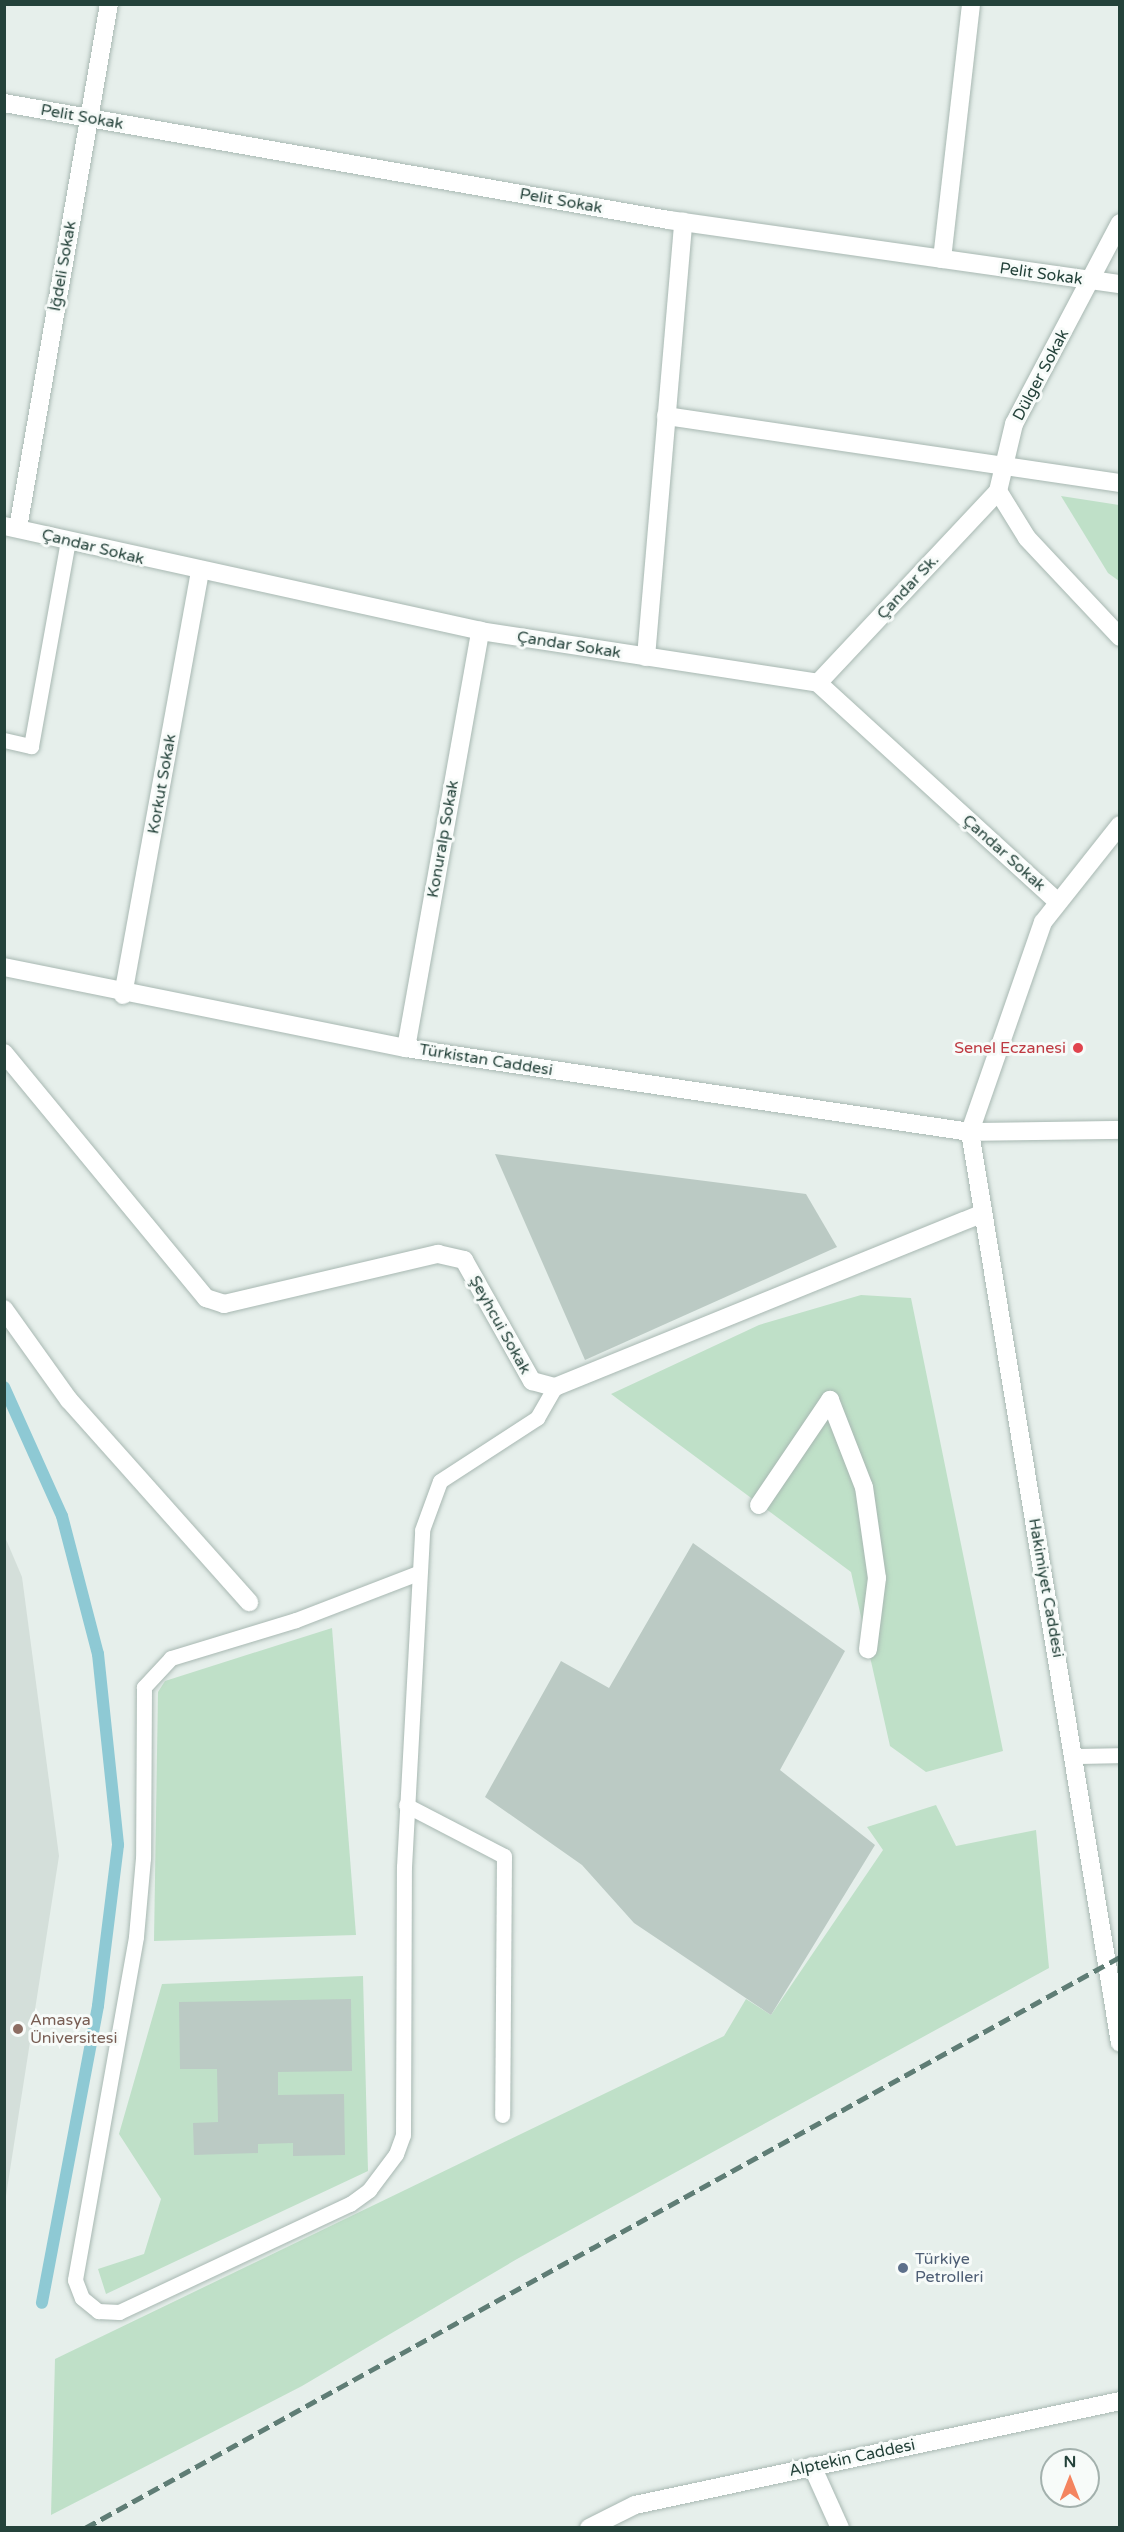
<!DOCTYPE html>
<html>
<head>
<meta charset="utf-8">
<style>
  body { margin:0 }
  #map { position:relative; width:1124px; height:2532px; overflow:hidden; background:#e6efeb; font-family:"Varela Round",sans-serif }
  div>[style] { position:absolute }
  .built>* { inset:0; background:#d4dfda }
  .green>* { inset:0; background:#bfe0c8 }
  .stream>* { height:12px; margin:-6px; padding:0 6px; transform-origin:6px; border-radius:6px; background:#8ec9d4 }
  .building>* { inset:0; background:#bbcac4 }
  .roads { filter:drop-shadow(0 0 2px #a8b8b2) drop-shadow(0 0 2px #a8b8b2) }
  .lane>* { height:15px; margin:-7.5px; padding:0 7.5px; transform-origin:7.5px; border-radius:7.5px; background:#fff }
  .street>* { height:18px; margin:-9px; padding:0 9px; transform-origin:9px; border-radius:9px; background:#fff }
  .secondary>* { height:18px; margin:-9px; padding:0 9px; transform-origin:9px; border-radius:9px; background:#fff }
  .rail>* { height:4.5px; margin-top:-2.25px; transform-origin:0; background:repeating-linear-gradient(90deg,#5f7d75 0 12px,transparent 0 18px) }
  .dots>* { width:16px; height:16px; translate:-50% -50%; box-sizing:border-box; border:3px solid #f7fbf9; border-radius:50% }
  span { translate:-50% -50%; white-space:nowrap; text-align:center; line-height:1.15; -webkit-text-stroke:6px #f7fbf9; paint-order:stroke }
  .street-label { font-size:16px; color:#24423a }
  .health-label { font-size:16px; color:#be3a42 }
  .right { translate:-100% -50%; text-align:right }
  .education-label { font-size:16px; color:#785e54 }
  .left { translate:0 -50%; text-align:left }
  .service-label { font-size:16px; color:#4e5e75 }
  .frame { position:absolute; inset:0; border:6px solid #24423a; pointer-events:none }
  .north { position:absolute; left:1040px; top:2448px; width:60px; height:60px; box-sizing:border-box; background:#f7fbf9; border:2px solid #a3b1ad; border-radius:50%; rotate:0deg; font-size:16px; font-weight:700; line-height:24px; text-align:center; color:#24423a }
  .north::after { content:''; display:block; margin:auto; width:21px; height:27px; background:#f4845f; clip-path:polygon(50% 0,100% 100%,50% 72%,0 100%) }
</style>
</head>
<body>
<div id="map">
  <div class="built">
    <div style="clip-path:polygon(5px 1537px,22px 1577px,59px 1856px,5px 2202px)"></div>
  </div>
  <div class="green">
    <div style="clip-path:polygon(1061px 496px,1119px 505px,1119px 581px,1108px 573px)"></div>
    <div style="clip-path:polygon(861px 1295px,911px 1298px,1003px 1751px,926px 1772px,890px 1746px,851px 1572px,611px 1394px,759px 1325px)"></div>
    <div style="clip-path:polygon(332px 1628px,356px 1935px,154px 1941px,158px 1692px,165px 1681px)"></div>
    <div style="clip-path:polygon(936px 1805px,956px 1846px,1036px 1830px,1049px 1968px,517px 2259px,302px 2386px,51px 2515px,55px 2359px,724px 2036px,746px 1999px,771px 2015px,883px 1850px,867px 1827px)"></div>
    <div style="clip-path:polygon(363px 1976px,368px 2171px,106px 2294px,98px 2269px,144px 2254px,161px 2199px,119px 2134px,162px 1984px)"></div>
  </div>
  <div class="stream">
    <div style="left:4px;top:1387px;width:141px;rotate:65.8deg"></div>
    <div style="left:62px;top:1516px;width:143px;rotate:75.4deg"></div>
    <div style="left:98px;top:1654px;width:192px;rotate:84deg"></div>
    <div style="left:118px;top:1845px;width:162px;rotate:97.1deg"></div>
    <div style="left:98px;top:2006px;width:302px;rotate:100.7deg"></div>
  </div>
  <div class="building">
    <div style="clip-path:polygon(495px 1154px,806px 1194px,837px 1247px,585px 1360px)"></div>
    <div style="clip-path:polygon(693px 1543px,845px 1651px,780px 1770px,875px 1845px,771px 2015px,634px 1923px,582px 1865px,485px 1797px,561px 1661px,609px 1688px)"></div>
    <div style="clip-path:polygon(351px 1999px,352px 2071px,278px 2072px,278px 2095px,344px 2094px,345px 2155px,293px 2156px,293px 2143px,258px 2144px,258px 2153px,194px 2155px,193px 2123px,218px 2122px,217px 2069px,180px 2069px,179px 2002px)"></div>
  </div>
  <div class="roads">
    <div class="lane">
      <div style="left:4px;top:740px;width:28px;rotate:13deg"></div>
      <div style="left:31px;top:746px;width:209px;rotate:-79.8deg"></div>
      <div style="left:418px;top:1573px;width:131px;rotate:158.9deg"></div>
      <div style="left:296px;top:1620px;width:131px;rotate:163.1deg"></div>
      <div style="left:171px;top:1658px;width:40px;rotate:133deg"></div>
      <div style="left:144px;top:1687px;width:171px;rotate:90.3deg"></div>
      <div style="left:143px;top:1858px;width:79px;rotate:95.1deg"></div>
      <div style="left:136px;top:1937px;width:348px;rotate:100.1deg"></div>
      <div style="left:75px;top:2280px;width:19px;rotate:69deg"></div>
      <div style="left:82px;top:2298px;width:21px;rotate:39deg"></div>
      <div style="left:98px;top:2311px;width:21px;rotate:3deg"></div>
      <div style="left:119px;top:2312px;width:255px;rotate:-25.1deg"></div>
      <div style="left:350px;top:2204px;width:24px;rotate:-36deg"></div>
      <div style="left:369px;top:2190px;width:45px;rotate:-53.1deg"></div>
      <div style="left:396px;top:2154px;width:20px;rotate:-70deg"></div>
      <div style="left:403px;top:2135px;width:268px;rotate:-89.8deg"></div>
      <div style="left:404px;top:1867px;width:337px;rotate:-86.9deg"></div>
      <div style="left:422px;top:1530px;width:52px;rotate:-69.8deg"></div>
      <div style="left:440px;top:1481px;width:116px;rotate:-33deg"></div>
      <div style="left:537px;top:1418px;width:36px;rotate:-60deg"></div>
      <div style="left:1074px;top:1756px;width:46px;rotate:-1.2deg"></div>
      <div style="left:406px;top:1805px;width:110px;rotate:27.5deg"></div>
      <div style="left:504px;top:1856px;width:259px;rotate:90.4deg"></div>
    </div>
    <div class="street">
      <div style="left:4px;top:103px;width:675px;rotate:9.98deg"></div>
      <div style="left:669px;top:220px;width:456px;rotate:8.1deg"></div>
      <div style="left:1120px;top:223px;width:227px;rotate:117.8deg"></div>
      <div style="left:1014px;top:424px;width:69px;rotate:103.4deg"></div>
      <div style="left:998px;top:491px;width:55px;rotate:58.3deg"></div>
      <div style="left:1027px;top:538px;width:136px;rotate:46.8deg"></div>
      <div style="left:942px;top:259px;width:257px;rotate:-83.5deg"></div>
      <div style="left:666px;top:416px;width:459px;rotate:8.4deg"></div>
      <div style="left:4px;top:526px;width:487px;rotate:12.4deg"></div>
      <div style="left:480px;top:631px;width:342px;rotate:8.7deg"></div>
      <div style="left:818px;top:683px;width:325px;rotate:42.4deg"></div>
      <div style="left:18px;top:528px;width:532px;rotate:-80.15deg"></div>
      <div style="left:646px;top:657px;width:437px;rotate:-85.1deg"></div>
      <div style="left:818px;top:683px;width:263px;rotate:-46.8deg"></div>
      <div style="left:123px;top:995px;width:429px;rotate:-79.7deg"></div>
      <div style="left:406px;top:1048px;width:424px;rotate:-79.9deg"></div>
      <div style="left:4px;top:1053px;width:318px;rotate:50.5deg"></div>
      <div style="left:206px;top:1298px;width:19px;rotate:18deg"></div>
      <div style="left:224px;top:1304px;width:220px;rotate:-13.2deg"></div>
      <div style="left:438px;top:1254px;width:27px;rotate:13deg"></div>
      <div style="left:464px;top:1260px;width:139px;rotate:60.7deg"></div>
      <div style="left:532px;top:1381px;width:24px;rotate:15deg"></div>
      <div style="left:555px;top:1387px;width:461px;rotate:-22.1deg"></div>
      <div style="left:4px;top:1309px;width:112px;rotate:54.5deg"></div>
      <div style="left:69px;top:1400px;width:271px;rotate:48.3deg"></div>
      <div style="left:830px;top:1400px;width:93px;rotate:68.7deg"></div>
      <div style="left:864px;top:1487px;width:92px;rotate:81.9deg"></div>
      <div style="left:877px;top:1578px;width:72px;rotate:97.2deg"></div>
      <div style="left:759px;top:1505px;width:127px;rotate:-55.9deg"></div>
      <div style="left:812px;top:2466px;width:68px;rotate:65.7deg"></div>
    </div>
    <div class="secondary">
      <div style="left:1120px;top:825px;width:124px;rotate:128.4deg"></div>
      <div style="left:1043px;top:922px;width:222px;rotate:109.2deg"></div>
      <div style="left:970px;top:1132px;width:923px;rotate:80.65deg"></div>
      <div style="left:4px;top:967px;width:410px;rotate:11.4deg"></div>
      <div style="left:406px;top:1048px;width:570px;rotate:8.47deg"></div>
      <div style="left:970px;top:1132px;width:150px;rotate:-0.8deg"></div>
      <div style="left:589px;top:2528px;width:51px;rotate:-26.6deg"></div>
      <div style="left:635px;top:2505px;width:496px;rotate:-12.1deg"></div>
    </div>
  </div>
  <div class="rail">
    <div style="left:85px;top:2528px;width:1182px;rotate:-28.89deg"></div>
  </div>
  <div class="dots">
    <div style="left:1078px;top:1048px;background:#e0444e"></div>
    <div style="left:18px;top:2029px;background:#8d6e63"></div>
    <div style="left:903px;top:2268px;background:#5c6f8a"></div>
  </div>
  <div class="street-label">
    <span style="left:82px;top:117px;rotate:10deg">Pelit Sokak</span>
    <span style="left:561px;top:201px;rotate:10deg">Pelit Sokak</span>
    <span style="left:63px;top:266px;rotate:-80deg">İğdeli Sokak</span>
    <span style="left:1041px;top:274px;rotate:8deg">Pelit Sokak</span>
    <span style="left:1041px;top:375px;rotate:-62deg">Dülger Sokak</span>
    <span style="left:93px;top:547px;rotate:14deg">Çandar Sokak</span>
    <span style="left:908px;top:587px;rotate:-47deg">Çandar Sk.</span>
    <span style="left:569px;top:645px;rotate:9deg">Çandar Sokak</span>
    <span style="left:162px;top:784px;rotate:-80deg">Korkut Sokak</span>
    <span style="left:443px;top:839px;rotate:-80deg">Konuralp Sokak</span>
    <span style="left:1004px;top:853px;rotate:42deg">Çandar Sokak</span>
    <span style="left:486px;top:1060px;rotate:9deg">Türkistan Caddesi</span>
    <span style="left:500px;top:1325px;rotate:61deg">Şeyhcui Sokak</span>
    <span style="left:1046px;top:1588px;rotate:80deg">Hakimiyet Caddesi</span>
    <span style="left:852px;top:2458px;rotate:-12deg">Alptekin Caddesi</span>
  </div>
  <div class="health-label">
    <span class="right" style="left:1066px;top:1048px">Senel Eczanesi</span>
  </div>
  <div class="education-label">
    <span class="left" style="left:30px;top:2029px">Amasya<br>Üniversitesi</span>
  </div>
  <div class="service-label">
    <span class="left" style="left:915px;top:2268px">Türkiye<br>Petrolleri</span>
  </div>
  <div class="frame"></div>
  <div class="north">N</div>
</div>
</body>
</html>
